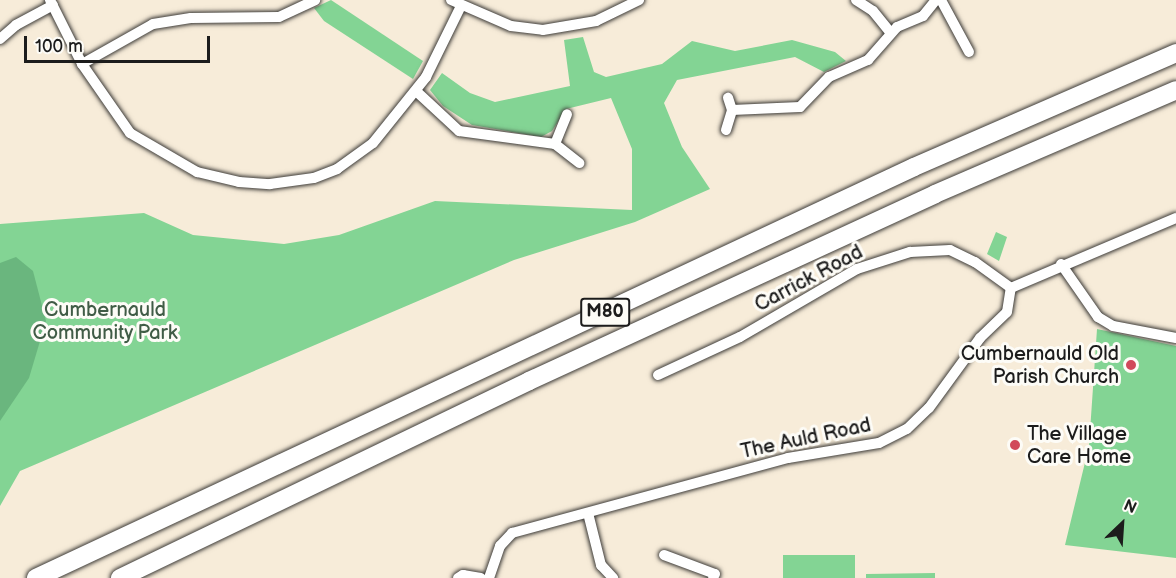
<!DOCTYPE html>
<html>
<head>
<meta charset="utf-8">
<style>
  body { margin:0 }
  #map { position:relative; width:1176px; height:578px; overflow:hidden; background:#f7ecd9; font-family:"Balsamiq Sans",sans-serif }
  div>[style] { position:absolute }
  .green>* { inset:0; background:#83d494; transform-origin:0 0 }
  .forest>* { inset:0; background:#6ab67e }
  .roads { filter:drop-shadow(0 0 2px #3d3b38) drop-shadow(0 0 2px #3d3b38) }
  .street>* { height:10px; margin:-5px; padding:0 5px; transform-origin:5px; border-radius:5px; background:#fff }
  .highway>* { height:18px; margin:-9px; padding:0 9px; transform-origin:9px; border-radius:9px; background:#fff }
  .dots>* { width:16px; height:16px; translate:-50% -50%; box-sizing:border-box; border:3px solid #fdfcf7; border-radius:50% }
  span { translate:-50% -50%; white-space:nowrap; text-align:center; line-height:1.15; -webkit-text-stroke:6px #fdfcf7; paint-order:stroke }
  .shield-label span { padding:2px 4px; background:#fdfcf7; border:2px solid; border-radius:4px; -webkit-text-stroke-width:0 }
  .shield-label { font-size:18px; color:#1c1c1c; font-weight:700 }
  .street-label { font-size:20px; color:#1c1c1c }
  .park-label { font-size:20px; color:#405c46 }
  .poi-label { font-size:20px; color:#1c1c1c }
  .right { translate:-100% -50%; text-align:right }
  .left { translate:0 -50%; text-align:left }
  .north { position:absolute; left:1092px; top:494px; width:60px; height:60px; -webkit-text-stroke:4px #fdfcf7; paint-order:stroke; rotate:25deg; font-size:16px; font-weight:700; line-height:24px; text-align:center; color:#1c1c1c }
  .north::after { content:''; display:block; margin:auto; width:21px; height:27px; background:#1c1c1c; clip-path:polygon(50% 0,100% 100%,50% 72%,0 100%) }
  .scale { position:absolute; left:24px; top:36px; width:186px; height:27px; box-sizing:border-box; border:3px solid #1c1c1c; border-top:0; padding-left:8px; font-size:18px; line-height:21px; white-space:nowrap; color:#1c1c1c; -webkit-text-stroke:4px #fdfcf7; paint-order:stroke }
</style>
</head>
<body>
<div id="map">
  <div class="green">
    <div style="clip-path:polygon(331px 0,423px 61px,413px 79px,324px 21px,314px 8px)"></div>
    <div style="clip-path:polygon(583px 37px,594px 72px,606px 77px,662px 64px,692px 41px,735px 51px,792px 40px,835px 52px,846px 61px,824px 72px,795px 57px,677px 80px,664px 103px,682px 147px,710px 189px,635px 222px,514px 260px,20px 471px,0 506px,0 224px,144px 213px,193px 235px,284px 244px,339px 235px,435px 201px,632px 210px,632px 149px,611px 98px,566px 109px,552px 131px,541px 137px,472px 125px,443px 106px,430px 90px,442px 73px,470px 93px,495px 102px,570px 86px,564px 40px)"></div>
    <div style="clip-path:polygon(996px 232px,1007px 237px,999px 261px,987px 254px)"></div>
    <div style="clip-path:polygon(1097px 329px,1176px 346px,1176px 558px,1065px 545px,1089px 446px)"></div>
    <div style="left:855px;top:555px;width:23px;height:72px;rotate:90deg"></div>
    <div style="clip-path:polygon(935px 573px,935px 578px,866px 578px,866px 574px)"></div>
  </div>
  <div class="forest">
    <div style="clip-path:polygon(16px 257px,33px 271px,46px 321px,29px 378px,0 421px,0 263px)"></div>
  </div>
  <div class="roads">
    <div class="street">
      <div style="left:50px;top:0;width:72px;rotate:63.4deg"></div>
      <div style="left:82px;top:64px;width:84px;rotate:55.2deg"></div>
      <div style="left:130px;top:133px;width:78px;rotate:30.2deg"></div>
      <div style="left:197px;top:172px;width:43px;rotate:13.4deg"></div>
      <div style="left:239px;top:182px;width:31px;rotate:4deg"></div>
      <div style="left:270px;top:184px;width:44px;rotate:-7.8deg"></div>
      <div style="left:314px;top:178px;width:25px;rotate:-21deg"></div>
      <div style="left:337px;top:169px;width:44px;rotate:-35.8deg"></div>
      <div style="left:373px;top:143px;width:85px;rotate:-51.2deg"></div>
      <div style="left:426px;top:77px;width:79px;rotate:-63.8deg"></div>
      <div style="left:451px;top:0;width:65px;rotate:23.4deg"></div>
      <div style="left:511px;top:26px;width:32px;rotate:7deg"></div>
      <div style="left:543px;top:30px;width:54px;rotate:-9.6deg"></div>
      <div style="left:596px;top:21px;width:48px;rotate:-26deg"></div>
      <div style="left:856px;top:0;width:20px;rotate:33deg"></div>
      <div style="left:873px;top:11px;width:28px;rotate:51deg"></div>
      <div style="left:941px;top:0;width:59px;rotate:61.7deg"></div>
      <div style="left:0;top:39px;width:21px;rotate:-41deg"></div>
      <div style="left:16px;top:25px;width:42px;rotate:-28.4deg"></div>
      <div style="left:82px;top:64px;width:81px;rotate:-29.4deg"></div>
      <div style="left:153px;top:24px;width:38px;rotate:-9deg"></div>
      <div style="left:191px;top:18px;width:88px;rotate:-0.7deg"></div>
      <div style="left:279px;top:17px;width:40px;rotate:-25deg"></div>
      <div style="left:416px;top:91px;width:59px;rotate:42.9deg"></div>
      <div style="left:459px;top:131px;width:97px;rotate:7.7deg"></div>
      <div style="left:555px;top:144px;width:31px;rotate:38deg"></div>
      <div style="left:732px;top:110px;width:68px;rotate:-2.5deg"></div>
      <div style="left:800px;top:107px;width:42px;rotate:-46deg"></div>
      <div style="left:829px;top:77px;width:43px;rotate:-23.6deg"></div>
      <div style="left:868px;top:60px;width:44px;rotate:-48.7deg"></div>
      <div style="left:897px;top:27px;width:28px;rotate:-23deg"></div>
      <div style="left:923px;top:16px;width:21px;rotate:-51deg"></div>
      <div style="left:726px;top:130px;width:21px;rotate:-73deg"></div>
      <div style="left:732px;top:110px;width:13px;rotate:-108deg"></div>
      <div style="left:555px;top:144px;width:32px;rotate:-68deg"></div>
      <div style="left:1061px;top:264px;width:65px;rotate:55.1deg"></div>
      <div style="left:1098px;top:317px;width:17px;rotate:31deg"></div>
      <div style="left:1113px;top:326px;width:64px;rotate:10.8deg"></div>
      <div style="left:658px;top:375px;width:90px;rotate:-24.9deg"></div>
      <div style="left:740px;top:337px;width:135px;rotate:-30.2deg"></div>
      <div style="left:857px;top:269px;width:56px;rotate:-17.8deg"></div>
      <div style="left:910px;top:252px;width:40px;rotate:-2.9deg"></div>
      <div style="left:950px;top:250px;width:28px;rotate:26deg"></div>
      <div style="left:975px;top:262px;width:44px;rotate:35.8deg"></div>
      <div style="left:588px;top:513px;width:54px;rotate:76deg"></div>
      <div style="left:601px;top:565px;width:18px;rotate:47deg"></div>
      <div style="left:664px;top:555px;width:54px;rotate:20.4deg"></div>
      <div style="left:715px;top:574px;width:4px;rotate:117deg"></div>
      <div style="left:458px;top:578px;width:6px;rotate:-31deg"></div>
      <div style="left:463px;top:575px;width:18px;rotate:9deg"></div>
      <div style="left:489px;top:578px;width:34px;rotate:-71deg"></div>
      <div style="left:500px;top:546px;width:18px;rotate:-47deg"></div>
      <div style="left:512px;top:533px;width:286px;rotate:-15.2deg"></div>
      <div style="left:788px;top:458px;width:92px;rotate:-9.4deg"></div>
      <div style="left:879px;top:443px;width:31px;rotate:-27deg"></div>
      <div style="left:907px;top:429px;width:30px;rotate:-44deg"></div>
      <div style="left:929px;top:408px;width:87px;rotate:-53.9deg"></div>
      <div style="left:980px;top:338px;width:37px;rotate:-44deg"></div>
      <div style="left:1007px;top:312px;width:24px;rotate:-81deg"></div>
      <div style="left:1011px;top:288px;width:179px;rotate:-23deg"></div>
    </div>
    <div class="highway">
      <div style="left:36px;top:578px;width:969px;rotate:-25.08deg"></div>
      <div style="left:914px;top:167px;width:286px;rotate:-23.5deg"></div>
      <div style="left:120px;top:578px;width:454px;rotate:-25.7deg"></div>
      <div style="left:529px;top:381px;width:447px;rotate:-24.7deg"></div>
      <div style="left:935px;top:194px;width:262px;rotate:-23.3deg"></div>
    </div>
  </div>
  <div class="dots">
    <div style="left:1131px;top:365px;background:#d1495b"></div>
    <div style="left:1015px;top:445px;background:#d1495b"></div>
  </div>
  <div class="shield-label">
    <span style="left:605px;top:312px">M80</span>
  </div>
  <div class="street-label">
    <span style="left:809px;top:279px;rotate:-28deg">Carrick Road</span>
    <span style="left:806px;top:439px;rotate:-12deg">The Auld Road</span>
  </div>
  <div class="park-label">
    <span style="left:105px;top:322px">Cumbernauld<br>Community Park</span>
  </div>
  <div class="poi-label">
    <span class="right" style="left:1119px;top:366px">Cumbernauld Old<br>Parish Church</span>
    <span class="left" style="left:1027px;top:446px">The Village<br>Care Home</span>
  </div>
  <div class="north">N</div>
  <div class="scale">100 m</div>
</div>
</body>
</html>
